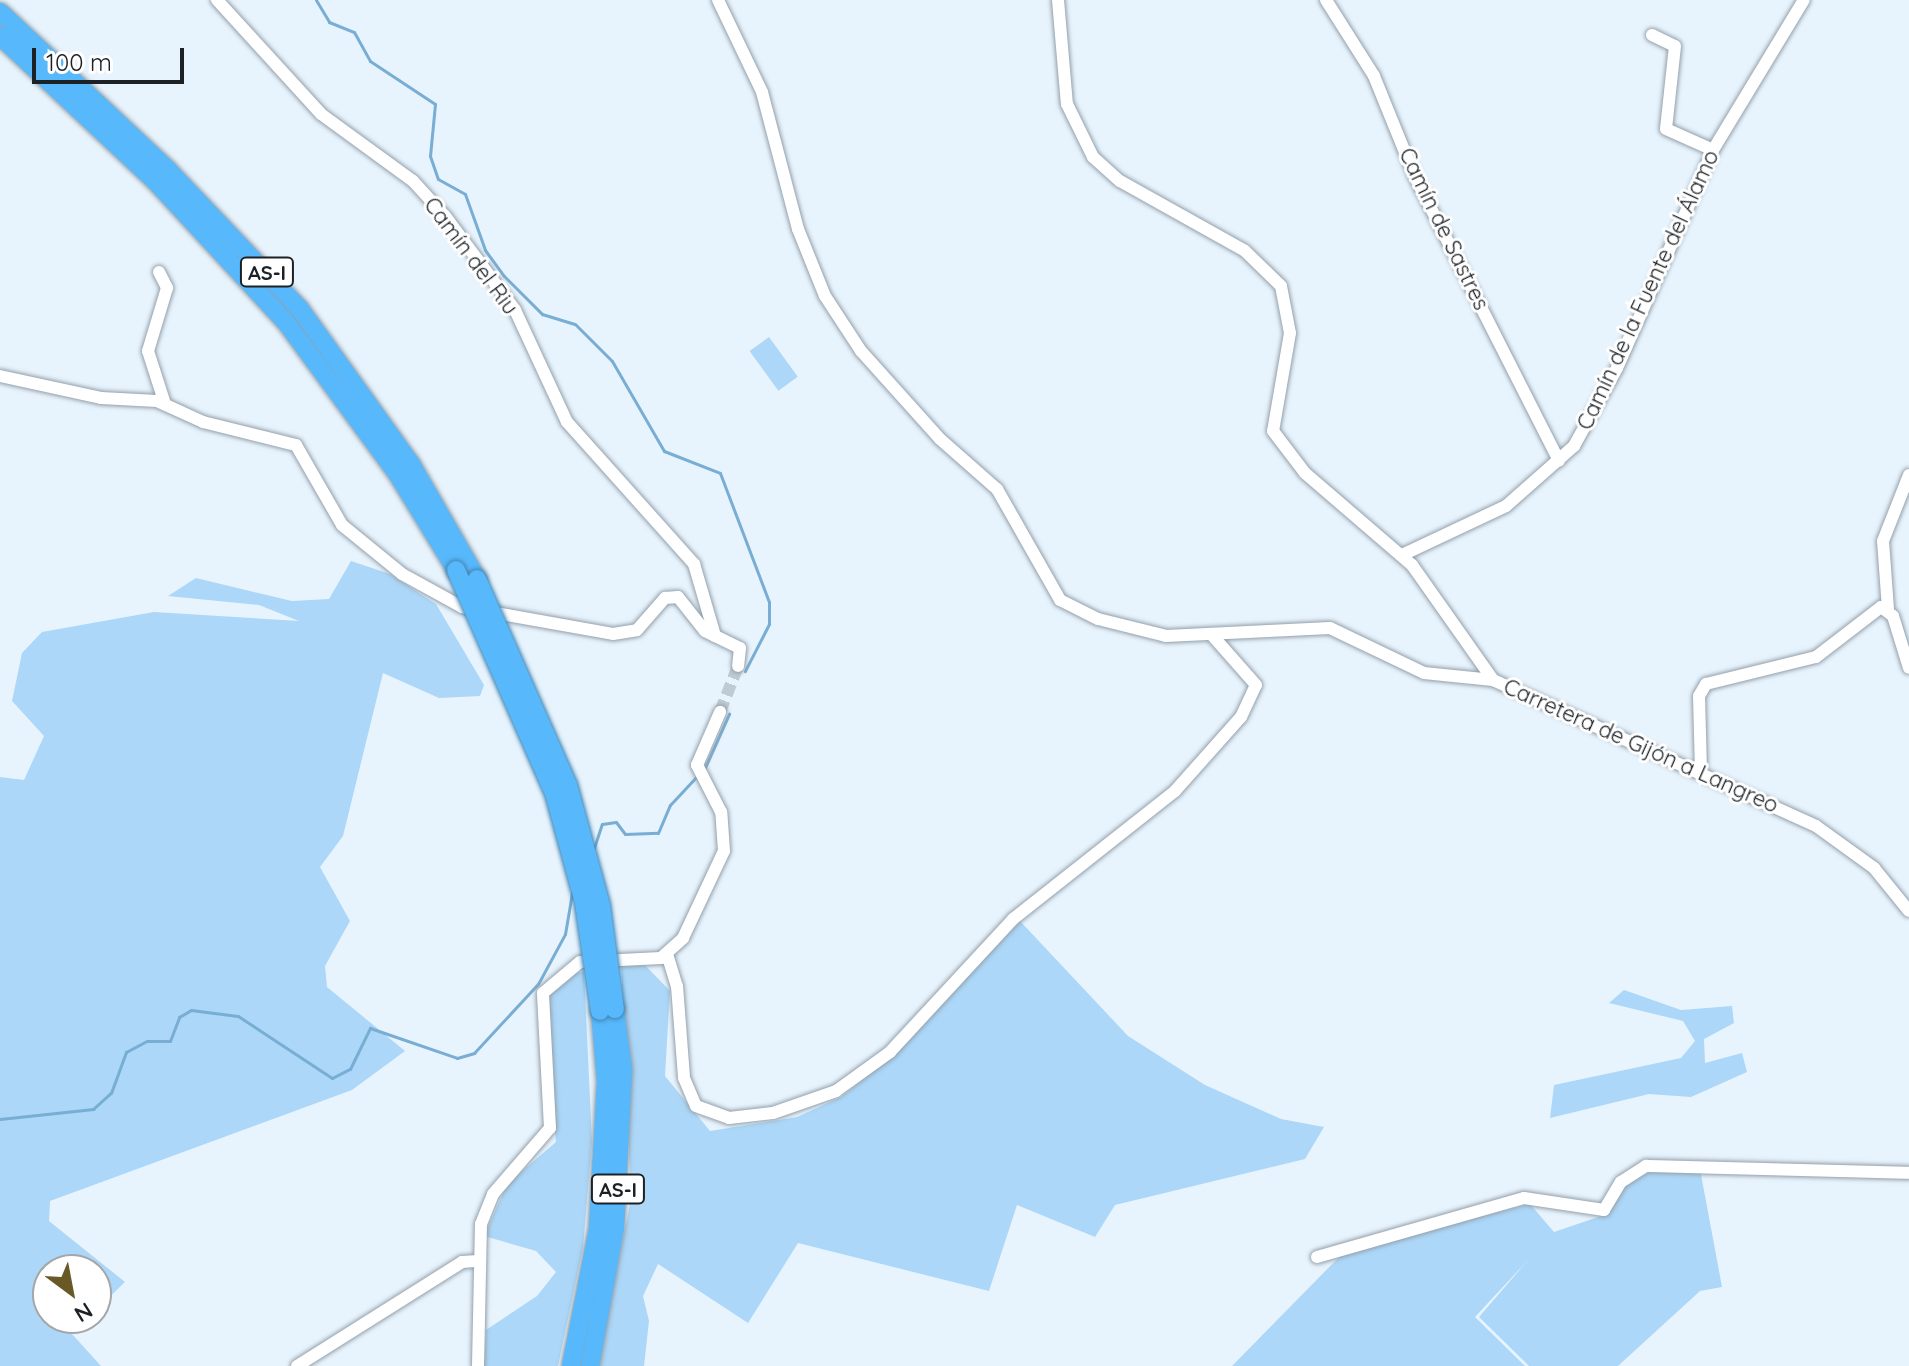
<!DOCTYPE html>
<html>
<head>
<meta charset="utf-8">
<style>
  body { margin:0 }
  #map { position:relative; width:1909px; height:1366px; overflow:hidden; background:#e8f4fd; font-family:Quicksand,sans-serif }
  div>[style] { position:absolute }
  .green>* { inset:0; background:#acd7f8; transform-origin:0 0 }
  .stream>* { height:3px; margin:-1.5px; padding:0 1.5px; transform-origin:1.5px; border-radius:1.5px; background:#78add4 }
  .minor-tunnel>* { height:12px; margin-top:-6px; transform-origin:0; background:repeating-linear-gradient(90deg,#bfcad2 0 12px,transparent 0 18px) }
  .roads { filter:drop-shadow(0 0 2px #93a0ab) drop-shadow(0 0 2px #93a0ab) }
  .minor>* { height:12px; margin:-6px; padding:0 6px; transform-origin:6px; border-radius:6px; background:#fff }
  .highway>* { height:18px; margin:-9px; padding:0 9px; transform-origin:9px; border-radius:9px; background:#57b8fb }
  .bridges { filter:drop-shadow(0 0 2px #4283b0) drop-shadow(0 0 2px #4283b0) }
  .highway-bridge>* { height:18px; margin:-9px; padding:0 9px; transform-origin:9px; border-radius:9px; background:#57b8fb }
  span { translate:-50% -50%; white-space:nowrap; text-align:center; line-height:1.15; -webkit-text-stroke:6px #fff; paint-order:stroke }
  .shield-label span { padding:2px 6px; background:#fff; border:2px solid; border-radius:6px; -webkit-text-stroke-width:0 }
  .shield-label { font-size:20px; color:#1c2125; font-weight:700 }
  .street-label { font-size:22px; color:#1c2125 }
  .north { position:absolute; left:32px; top:1254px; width:80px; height:80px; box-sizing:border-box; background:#fff; border:2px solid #a4a6a8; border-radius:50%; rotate:148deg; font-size:22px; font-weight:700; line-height:32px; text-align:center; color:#1c2125 }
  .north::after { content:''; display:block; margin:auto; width:28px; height:36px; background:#695926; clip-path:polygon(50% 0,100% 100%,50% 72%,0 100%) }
  .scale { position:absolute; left:32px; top:48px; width:152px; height:36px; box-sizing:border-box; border:4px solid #1c2125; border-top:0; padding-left:10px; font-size:24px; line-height:28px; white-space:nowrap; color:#1c2125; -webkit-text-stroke:6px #fff; paint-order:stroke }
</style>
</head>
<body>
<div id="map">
  <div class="green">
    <div style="left:769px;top:337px;width:49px;height:24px;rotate:54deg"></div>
    <div style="clip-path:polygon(351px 561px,390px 574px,436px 604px,484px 685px,480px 696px,439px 698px,383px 673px,343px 836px,320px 867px,350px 921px,325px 966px,327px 987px,405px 1051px,352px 1090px,50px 1201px,49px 1221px,125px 1282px,96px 1310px,96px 1270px,48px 1270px,48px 1318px,88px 1318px,72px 1334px,101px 1366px,0 1366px,0 777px,24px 780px,44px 736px,12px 701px,22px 653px,42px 632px,154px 612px,299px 621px,259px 605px,168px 596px,196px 578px,292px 601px,329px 599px)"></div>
    <div style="clip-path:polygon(1020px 921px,1128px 1036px,1205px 1085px,1281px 1119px,1324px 1127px,1305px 1159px,1115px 1205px,1095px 1237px,1017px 1205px,989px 1291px,798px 1243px,748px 1323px,658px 1264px,643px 1296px,649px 1321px,644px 1366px,597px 1366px,631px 1199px,621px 962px,645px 965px,670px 991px,665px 1076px,710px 1131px,797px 1117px,841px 1097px,892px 1057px)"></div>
    <div style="clip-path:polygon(584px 972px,592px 1141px,583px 1248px,558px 1366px,484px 1366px,486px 1330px,537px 1296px,556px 1272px,536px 1251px,484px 1236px,507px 1184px,556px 1142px,543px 1018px,550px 991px,570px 973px)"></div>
    <div style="clip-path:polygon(1624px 990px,1681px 1010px,1732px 1006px,1734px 1023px,1704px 1039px,1705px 1063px,1742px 1053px,1747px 1072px,1691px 1097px,1649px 1094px,1550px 1118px,1554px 1085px,1681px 1058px,1695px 1041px,1683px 1021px,1609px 1003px)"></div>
    <div style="clip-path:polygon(1700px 1169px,1722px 1287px,1700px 1291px,1618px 1366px,1529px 1366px,1479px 1317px,1528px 1260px,1475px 1317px,1525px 1366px,1232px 1366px,1345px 1251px,1530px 1204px,1554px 1232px,1604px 1215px,1629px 1181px,1653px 1171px)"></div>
  </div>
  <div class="stream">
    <div style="left:316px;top:0;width:26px;rotate:59deg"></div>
    <div style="left:329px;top:22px;width:27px;rotate:22deg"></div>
    <div style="left:354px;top:32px;width:33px;rotate:61deg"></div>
    <div style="left:370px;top:61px;width:78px;rotate:33.5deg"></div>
    <div style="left:435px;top:104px;width:52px;rotate:95.5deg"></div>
    <div style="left:430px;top:156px;width:24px;rotate:71deg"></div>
    <div style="left:438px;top:179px;width:31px;rotate:29deg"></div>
    <div style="left:465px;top:194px;width:59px;rotate:70.3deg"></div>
    <div style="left:485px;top:250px;width:32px;rotate:54deg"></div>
    <div style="left:504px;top:276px;width:54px;rotate:45deg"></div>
    <div style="left:542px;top:314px;width:34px;rotate:17deg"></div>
    <div style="left:575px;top:324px;width:52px;rotate:45deg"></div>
    <div style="left:612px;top:361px;width:104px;rotate:60deg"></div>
    <div style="left:664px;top:451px;width:60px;rotate:21.4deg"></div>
    <div style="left:720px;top:473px;width:138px;rotate:69.2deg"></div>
    <div style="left:769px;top:602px;width:22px;rotate:90deg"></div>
    <div style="left:769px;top:624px;width:53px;rotate:117.1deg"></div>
    <div style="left:703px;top:772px;width:64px;rotate:-65.9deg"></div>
    <div style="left:594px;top:848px;width:25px;rotate:-72deg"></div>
    <div style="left:602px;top:824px;width:14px;rotate:-8deg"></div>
    <div style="left:616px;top:822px;width:15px;rotate:53deg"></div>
    <div style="left:625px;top:834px;width:33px;rotate:-2deg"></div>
    <div style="left:658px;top:833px;width:30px;rotate:-67deg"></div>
    <div style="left:670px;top:805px;width:40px;rotate:-47deg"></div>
    <div style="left:0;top:1119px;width:94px;rotate:-6.1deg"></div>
    <div style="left:93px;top:1109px;width:24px;rotate:-42deg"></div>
    <div style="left:111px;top:1093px;width:44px;rotate:-69.9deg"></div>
    <div style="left:126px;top:1052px;width:24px;rotate:-28deg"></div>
    <div style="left:147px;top:1041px;width:23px"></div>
    <div style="left:170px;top:1041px;width:26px;rotate:-69deg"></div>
    <div style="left:179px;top:1017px;width:14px;rotate:-30deg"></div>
    <div style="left:191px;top:1010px;width:47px;rotate:7.3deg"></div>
    <div style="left:238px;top:1016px;width:113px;rotate:33.4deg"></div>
    <div style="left:332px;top:1078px;width:20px;rotate:-27deg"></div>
    <div style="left:350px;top:1069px;width:46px;rotate:-64deg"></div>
    <div style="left:370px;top:1028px;width:92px;rotate:19deg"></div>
    <div style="left:457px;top:1058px;width:18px;rotate:-16deg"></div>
    <div style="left:474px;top:1053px;width:94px;rotate:-47.2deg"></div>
    <div style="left:538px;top:984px;width:57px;rotate:-61.6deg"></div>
    <div style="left:565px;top:934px;width:42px;rotate:-80.3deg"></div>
  </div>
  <div class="minor-tunnel">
    <div style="left:720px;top:712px;width:49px;rotate:-68.6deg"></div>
  </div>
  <div class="roads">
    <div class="minor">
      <div style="left:217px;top:0;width:154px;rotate:47.6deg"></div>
      <div style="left:321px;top:114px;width:114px;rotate:36.1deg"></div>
      <div style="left:413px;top:181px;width:47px;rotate:47.6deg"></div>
      <div style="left:445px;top:216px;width:117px;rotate:53.3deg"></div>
      <div style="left:515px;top:310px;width:123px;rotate:65.1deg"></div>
      <div style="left:567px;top:422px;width:191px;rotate:48.2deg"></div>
      <div style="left:694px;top:564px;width:75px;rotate:73.7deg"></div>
      <div style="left:718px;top:0;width:102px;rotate:64.4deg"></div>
      <div style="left:762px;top:92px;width:142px;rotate:75.3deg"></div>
      <div style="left:798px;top:229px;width:72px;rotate:68.1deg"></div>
      <div style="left:825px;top:296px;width:66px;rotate:56.8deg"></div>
      <div style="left:861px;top:351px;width:118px;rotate:48.1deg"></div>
      <div style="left:940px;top:439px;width:76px;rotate:41.3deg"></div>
      <div style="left:997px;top:489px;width:128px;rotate:60.4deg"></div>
      <div style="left:1060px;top:600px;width:42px;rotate:26.6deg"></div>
      <div style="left:1098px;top:619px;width:70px;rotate:14deg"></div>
      <div style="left:1166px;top:636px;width:164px;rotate:-2.8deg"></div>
      <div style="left:1330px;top:628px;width:104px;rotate:25.6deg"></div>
      <div style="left:1424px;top:673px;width:69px;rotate:5.8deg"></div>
      <div style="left:1058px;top:0;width:104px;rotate:85.1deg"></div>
      <div style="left:1067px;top:104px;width:59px;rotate:63.9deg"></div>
      <div style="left:1093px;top:157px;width:36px;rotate:42deg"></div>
      <div style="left:1120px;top:181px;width:143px;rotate:29.2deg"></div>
      <div style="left:1245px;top:251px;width:50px;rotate:44.2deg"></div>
      <div style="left:1281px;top:286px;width:48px;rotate:79.2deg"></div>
      <div style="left:1290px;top:333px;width:99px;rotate:99.8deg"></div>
      <div style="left:1273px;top:431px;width:53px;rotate:52.7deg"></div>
      <div style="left:1305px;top:473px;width:141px;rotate:40.7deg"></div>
      <div style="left:1412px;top:565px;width:141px;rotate:54.8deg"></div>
      <div style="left:1493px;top:680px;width:354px;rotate:24.3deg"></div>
      <div style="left:1816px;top:826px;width:72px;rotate:35.9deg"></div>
      <div style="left:1874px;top:868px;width:55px;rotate:50.9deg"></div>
      <div style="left:1326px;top:0;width:90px;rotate:57.7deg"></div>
      <div style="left:1374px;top:76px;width:109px;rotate:67.9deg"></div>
      <div style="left:1415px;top:177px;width:318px;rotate:63.1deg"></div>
      <div style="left:1652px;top:35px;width:25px;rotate:26deg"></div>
      <div style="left:1675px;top:46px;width:83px;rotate:96.2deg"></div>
      <div style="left:1666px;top:129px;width:51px;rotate:24.1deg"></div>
      <div style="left:159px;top:272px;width:18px;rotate:63deg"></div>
      <div style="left:167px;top:288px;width:66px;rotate:106.8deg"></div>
      <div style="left:148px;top:351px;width:56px;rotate:72.2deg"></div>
      <div style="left:0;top:376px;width:103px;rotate:12.3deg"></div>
      <div style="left:101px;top:398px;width:56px;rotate:3.1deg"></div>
      <div style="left:157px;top:401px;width:51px;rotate:24.5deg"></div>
      <div style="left:203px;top:422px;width:96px;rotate:13.9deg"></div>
      <div style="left:296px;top:445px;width:92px;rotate:60.1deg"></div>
      <div style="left:342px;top:525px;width:77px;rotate:39.2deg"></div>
      <div style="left:402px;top:574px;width:68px;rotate:28.8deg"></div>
      <div style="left:462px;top:607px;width:153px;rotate:10.1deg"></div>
      <div style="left:613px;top:634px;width:24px;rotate:-9deg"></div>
      <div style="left:637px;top:630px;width:43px;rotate:-48.8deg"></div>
      <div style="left:665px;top:598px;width:13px;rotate:-4deg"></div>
      <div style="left:678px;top:597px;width:43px;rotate:51.5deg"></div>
      <div style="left:705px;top:631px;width:39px;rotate:26deg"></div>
      <div style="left:740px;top:648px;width:18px;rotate:96deg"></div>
      <div style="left:1402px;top:555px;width:115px;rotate:-25.2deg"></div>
      <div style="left:1506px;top:506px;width:91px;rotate:-41.4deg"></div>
      <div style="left:1574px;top:446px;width:89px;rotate:-61.1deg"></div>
      <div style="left:1617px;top:368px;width:238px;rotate:-66.2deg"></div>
      <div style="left:1713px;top:150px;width:175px;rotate:-58.8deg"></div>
      <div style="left:1888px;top:609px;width:68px;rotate:-94.2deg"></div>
      <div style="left:1883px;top:541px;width:71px;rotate:-68.5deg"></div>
      <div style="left:1701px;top:772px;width:76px;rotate:-91.5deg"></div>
      <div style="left:1699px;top:696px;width:14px;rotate:-60deg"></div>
      <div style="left:1706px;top:684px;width:113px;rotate:-13.8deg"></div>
      <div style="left:1816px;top:657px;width:82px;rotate:-37.6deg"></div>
      <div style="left:1881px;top:607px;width:15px;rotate:37deg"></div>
      <div style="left:1893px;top:616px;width:54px;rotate:72.9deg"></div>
      <div style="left:667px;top:954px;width:34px;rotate:73deg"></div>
      <div style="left:677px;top:986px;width:92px;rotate:85.6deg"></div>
      <div style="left:684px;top:1078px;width:30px;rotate:67deg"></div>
      <div style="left:696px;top:1106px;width:35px;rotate:20deg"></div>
      <div style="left:729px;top:1118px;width:44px;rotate:-6.5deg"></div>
      <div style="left:773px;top:1113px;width:67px;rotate:-19.2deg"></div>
      <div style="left:836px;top:1091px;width:67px;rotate:-35.8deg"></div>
      <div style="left:890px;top:1052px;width:181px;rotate:-47.2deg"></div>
      <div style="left:1013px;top:919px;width:206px;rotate:-38.3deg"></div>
      <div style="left:1175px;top:791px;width:99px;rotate:-48.3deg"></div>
      <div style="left:1241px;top:717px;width:35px;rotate:-65deg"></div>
      <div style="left:1256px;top:685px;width:68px;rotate:-131.4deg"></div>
      <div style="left:1317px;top:1257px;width:215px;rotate:-15.9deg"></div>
      <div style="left:1524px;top:1198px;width:81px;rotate:8.5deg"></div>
      <div style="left:1604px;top:1210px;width:33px;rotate:-59deg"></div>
      <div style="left:1621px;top:1182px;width:30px;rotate:-33deg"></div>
      <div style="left:1646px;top:1166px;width:263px;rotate:1.5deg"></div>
      <div style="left:297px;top:1366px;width:195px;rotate:-32.2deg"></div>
      <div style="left:462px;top:1262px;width:16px;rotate:-4deg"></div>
      <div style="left:478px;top:1366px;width:142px;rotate:-88.8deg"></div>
      <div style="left:481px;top:1224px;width:32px;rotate:-68deg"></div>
      <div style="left:493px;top:1194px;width:87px;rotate:-49.2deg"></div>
      <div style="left:550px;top:1128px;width:135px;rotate:-93deg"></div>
      <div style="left:543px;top:993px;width:48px;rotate:-40deg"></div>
      <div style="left:580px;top:962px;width:81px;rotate:-2.8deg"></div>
      <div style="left:661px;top:958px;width:30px;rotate:-42deg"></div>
      <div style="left:683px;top:938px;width:96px;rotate:-64.8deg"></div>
      <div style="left:724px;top:851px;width:39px;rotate:-94deg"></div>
      <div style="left:721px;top:812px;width:53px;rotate:-117.1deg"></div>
      <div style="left:697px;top:765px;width:58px;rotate:-66.5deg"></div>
    </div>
    <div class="highway">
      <div style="left:0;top:12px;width:231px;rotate:43.2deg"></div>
      <div style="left:168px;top:170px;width:192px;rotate:46.5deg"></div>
      <div style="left:300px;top:309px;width:191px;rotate:54.4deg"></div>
      <div style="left:411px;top:464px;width:133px;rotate:60.1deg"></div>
      <div style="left:0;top:36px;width:215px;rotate:43.1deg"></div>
      <div style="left:157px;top:183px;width:188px;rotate:47.2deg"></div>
      <div style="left:285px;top:321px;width:191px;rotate:53.7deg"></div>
      <div style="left:398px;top:475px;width:111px;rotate:58.6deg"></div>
      <div style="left:571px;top:1366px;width:141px;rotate:-78.9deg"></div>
      <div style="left:598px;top:1228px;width:146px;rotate:-86.9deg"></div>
      <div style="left:606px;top:1082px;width:71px;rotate:-94.8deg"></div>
      <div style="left:590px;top:1366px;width:140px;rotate:-79.7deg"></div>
      <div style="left:615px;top:1228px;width:159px;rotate:-87.1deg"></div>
      <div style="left:623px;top:1069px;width:61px;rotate:-97.6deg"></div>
    </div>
  </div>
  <div class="bridges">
    <div class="highway-bridge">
      <div style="left:456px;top:570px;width:244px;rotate:66.3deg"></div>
      <div style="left:554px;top:793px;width:114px;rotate:74.7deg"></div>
      <div style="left:584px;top:903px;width:109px;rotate:81.6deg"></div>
      <div style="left:477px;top:579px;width:225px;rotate:66.2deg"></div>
      <div style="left:568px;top:785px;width:125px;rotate:74.7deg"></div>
      <div style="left:601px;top:906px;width:104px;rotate:82.3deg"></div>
    </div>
  </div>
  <div class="shield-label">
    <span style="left:267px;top:272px">AS-I</span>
    <span style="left:618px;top:1189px">AS-I</span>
  </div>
  <div class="street-label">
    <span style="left:1444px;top:229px;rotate:64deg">Camín de Sastres</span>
    <span style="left:471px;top:256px;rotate:53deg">Camín del Riu</span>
    <span style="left:1648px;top:290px;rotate:-65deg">Camín de la Fuente del Álamo</span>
    <span style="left:1641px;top:746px;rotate:24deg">Carretera de Gijón a Langreo</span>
  </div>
  <div class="north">N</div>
  <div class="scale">100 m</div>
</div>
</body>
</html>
